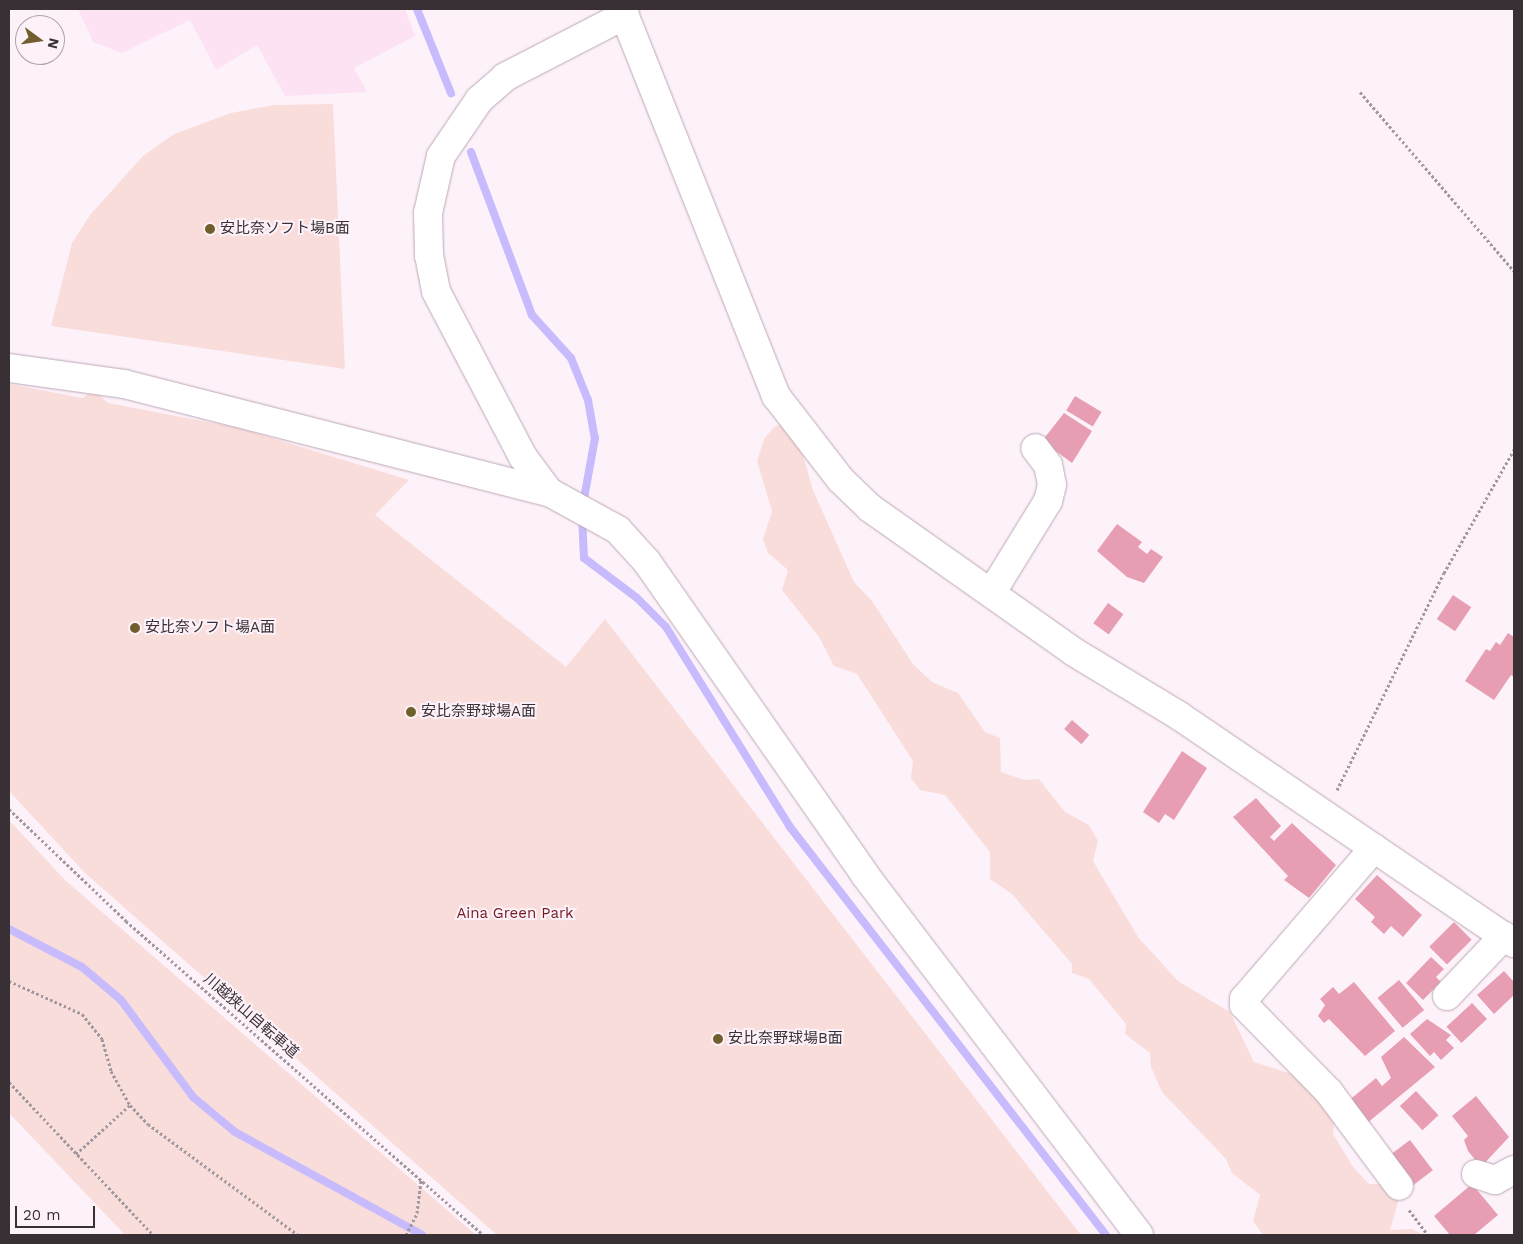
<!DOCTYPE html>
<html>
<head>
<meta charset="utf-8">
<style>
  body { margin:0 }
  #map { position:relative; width:1523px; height:1244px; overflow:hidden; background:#fef2fa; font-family:"Work Sans","Noto Sans JP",sans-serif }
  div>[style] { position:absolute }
  .built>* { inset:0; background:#fce2f3 }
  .green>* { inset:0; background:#f9dddb }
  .stream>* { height:8px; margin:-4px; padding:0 4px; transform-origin:4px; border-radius:4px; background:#c7bbfd }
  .building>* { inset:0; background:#e79eb3; transform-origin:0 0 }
  .path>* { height:3px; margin-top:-1.5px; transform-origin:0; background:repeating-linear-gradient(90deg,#a1979e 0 2.5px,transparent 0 5px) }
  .roads { filter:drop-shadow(0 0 1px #bba8b5) drop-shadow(0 0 1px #bba8b5) }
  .minor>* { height:28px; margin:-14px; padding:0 14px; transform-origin:14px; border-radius:14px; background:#fff }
  .dots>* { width:14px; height:14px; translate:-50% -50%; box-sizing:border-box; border:2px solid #fef2fa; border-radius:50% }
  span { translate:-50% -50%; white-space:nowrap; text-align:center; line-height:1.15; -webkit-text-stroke:4px #fef2fa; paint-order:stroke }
  .poi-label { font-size:15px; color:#383035 }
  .left { translate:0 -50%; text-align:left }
  .park-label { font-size:15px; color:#731b1f }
  .street-label { font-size:15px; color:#383035 }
  .frame { position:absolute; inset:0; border:10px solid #383035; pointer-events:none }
  .north { position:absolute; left:15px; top:15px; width:50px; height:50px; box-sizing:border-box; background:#fef2fa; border:1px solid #afa4ab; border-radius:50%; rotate:104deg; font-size:14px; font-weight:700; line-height:20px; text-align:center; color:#383035 }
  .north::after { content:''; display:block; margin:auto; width:18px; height:22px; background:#705f2d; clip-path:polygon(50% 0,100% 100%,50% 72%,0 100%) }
  .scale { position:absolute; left:15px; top:1206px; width:80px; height:22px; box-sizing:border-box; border:2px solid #383035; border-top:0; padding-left:6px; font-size:15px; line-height:18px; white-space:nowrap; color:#383035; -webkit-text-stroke:4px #fef2fa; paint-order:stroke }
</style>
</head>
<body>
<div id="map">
  <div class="built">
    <div style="clip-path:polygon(78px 9px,405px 9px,415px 36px,354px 68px,367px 92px,285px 96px,257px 45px,216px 70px,190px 20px,122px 53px,93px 42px)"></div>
  </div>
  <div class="green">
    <div style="clip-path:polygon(333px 104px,345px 369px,51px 326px,72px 243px,90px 215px,143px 156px,174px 134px,231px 113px,274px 105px)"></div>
    <div style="clip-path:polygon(9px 384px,83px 398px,93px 389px,108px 403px,239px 428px,409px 480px,375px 515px,566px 667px,605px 619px,1081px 1235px,497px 1235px,85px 873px,9px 791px)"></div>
    <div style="clip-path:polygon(784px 424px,801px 448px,813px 490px,854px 582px,872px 601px,913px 664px,932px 682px,958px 693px,985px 732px,1000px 738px,1001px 772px,1025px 780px,1039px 779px,1065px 812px,1089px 825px,1098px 841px,1093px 861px,1138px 937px,1178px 981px,1230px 1012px,1254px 1062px,1295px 1075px,1335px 1113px,1333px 1134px,1353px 1167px,1369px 1184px,1389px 1184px,1400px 1196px,1390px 1230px,1412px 1229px,1424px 1235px,1263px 1235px,1253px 1221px,1260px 1195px,1232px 1173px,1226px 1159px,1162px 1092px,1151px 1067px,1150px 1053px,1125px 1034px,1126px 1024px,1089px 979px,1072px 973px,1072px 964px,1012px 894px,990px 879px,990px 852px,945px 795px,920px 790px,911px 778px,913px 761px,857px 674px,834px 666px,819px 637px,782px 590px,788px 570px,768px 553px,763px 539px,772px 511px,757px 461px,764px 439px,774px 427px)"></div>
    <div style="clip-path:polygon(9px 820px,65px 880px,476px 1235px,125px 1235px,9px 1113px)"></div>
  </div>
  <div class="stream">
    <div style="left:417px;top:9px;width:91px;rotate:68deg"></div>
    <div style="left:471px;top:152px;width:174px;rotate:69.5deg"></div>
    <div style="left:532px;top:315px;width:58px;rotate:47.8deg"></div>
    <div style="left:571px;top:358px;width:45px;rotate:68deg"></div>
    <div style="left:588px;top:400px;width:39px;rotate:80deg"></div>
    <div style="left:595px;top:438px;width:67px;rotate:100.3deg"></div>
    <div style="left:582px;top:516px;width:42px;rotate:87.3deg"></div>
    <div style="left:584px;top:558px;width:66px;rotate:37deg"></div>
    <div style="left:637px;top:598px;width:41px;rotate:45deg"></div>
    <div style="left:666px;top:627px;width:235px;rotate:58.2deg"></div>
    <div style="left:790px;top:827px;width:516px;rotate:52.24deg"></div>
    <div style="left:9px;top:929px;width:82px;rotate:27.5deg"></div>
    <div style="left:82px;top:967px;width:51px;rotate:40.2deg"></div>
    <div style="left:121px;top:1000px;width:121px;rotate:53.4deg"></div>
    <div style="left:193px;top:1097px;width:55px;rotate:39.8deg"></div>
    <div style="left:235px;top:1132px;width:213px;rotate:28.8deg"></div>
  </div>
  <div class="building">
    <div style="left:1075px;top:396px;width:31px;height:17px;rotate:31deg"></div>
    <div style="clip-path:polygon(1064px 413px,1092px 431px,1072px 463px,1042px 441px)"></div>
    <div style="clip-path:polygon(1117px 524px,1142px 542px,1138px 547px,1147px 554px,1151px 549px,1163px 557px,1144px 583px,1127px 577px,1097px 551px)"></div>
    <div style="left:1453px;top:595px;width:22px;height:29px;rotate:34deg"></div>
    <div style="left:1108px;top:603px;width:19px;height:25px;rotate:36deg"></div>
    <div style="clip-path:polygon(1508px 633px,1514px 637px,1514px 677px,1511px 675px,1494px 700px,1465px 681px,1486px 649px,1490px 651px,1496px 642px,1500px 645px)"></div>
    <div style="left:1072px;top:720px;width:23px;height:12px;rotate:41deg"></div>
    <div style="clip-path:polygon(1182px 751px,1207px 768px,1174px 820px,1165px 814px,1159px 823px,1143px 812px)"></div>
    <div style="clip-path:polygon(1256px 798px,1281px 826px,1270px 837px,1274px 841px,1292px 823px,1336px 865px,1309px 898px,1284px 880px,1288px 876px,1233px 817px)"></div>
    <div style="clip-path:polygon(1377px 875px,1422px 915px,1403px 937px,1391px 926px,1384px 934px,1371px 922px,1375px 917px,1355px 899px)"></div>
    <div style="left:1454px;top:922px;width:25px;height:35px;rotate:45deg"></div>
    <div style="clip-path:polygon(1431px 957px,1444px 969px,1436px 977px,1441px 982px,1423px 1000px,1406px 983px)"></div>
    <div style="clip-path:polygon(1504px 971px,1514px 982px,1514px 995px,1494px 1014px,1477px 995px)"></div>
    <div style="left:1399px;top:980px;width:39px;height:28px;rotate:50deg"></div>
    <div style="clip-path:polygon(1354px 982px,1395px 1031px,1365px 1056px,1329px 1019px,1324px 1023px,1318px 1016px,1325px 1005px,1320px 999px,1333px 987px,1339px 994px)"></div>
    <div style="left:1472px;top:1003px;width:22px;height:35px;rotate:47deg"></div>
    <div style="clip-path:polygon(1427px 1019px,1451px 1035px,1446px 1040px,1454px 1048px,1441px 1060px,1434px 1052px,1430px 1056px,1410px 1034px)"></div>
    <div style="clip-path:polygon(1404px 1037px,1435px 1067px,1366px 1124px,1347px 1102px,1376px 1078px,1382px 1086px,1391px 1078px,1381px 1057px)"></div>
    <div style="left:1416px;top:1091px;width:33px;height:22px;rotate:47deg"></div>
    <div style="clip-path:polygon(1476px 1096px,1509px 1137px,1481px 1167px,1468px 1151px,1464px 1140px,1468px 1136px,1452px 1116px)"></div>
    <div style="left:1410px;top:1140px;width:38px;height:30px;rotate:53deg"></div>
    <div style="clip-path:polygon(1472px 1184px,1498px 1215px,1474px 1235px,1450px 1235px,1434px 1216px)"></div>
  </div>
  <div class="path">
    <div style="left:1360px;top:92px;width:236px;rotate:49.3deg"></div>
    <div style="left:1337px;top:790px;width:242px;rotate:-63.8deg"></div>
    <div style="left:1444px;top:573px;width:142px;rotate:-60.4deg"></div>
    <div style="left:9px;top:809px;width:162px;rotate:43.7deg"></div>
    <div style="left:126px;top:921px;width:476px;rotate:41.3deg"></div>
    <div style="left:9px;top:981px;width:80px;rotate:24.3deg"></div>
    <div style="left:82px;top:1014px;width:32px;rotate:51deg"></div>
    <div style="left:102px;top:1039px;width:33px;rotate:74deg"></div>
    <div style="left:111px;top:1071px;width:39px;rotate:61deg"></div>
    <div style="left:130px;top:1105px;width:26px;rotate:47deg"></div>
    <div style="left:148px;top:1124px;width:187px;rotate:36.5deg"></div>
    <div style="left:9px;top:1082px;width:210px;rotate:46.7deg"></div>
    <div style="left:76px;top:1154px;width:73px;rotate:-42.2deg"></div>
    <div style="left:1409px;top:1210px;width:31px;rotate:53deg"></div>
    <div style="left:406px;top:1235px;width:25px;rotate:-63deg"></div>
    <div style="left:417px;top:1213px;width:33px;rotate:-83deg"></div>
  </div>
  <div class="roads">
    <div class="minor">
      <div style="left:622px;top:9px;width:417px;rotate:68.3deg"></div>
      <div style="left:776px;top:396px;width:106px;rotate:52.3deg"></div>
      <div style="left:841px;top:480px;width:40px;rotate:44deg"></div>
      <div style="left:870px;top:508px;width:250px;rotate:35.2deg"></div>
      <div style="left:1074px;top:652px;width:122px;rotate:31.2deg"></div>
      <div style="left:1178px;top:715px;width:406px;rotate:34.2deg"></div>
      <div style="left:9px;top:368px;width:116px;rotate:7.9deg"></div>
      <div style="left:124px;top:384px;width:439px;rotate:14.3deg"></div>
      <div style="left:549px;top:492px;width:79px;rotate:28.8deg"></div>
      <div style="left:618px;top:530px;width:43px;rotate:47.8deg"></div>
      <div style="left:647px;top:562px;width:381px;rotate:55.1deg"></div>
      <div style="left:865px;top:875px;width:452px;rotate:52.7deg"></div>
      <div style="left:549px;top:492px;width:44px;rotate:-126.6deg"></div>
      <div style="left:523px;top:457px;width:187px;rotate:-117.7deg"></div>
      <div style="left:436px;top:291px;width:36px;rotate:-101deg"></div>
      <div style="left:429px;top:256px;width:43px;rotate:-91.3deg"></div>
      <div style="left:428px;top:213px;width:58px;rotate:-77.2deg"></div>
      <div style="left:441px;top:156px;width:68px;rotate:-55.8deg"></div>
      <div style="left:479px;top:100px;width:35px;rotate:-41deg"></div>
      <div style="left:505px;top:77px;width:135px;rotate:-27.3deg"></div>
      <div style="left:992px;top:592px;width:107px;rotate:-58.4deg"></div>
      <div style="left:1048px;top:501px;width:16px;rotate:-76deg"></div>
      <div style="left:1052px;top:485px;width:20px;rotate:-101deg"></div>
      <div style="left:1048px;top:465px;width:21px;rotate:-127deg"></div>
      <div style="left:1374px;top:848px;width:199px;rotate:130.7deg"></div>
      <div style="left:1244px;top:999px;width:6px;rotate:90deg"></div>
      <div style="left:1244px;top:1005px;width:122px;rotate:45.7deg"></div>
      <div style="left:1329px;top:1092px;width:117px;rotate:53.3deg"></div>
      <div style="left:1447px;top:996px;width:83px;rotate:-46.5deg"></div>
      <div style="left:1476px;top:1174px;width:20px;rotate:18deg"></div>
      <div style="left:1495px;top:1180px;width:21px;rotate:-28deg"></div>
    </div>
  </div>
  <div class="dots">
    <div style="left:210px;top:229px;background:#705f2d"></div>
    <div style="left:135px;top:628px;background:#705f2d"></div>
    <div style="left:411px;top:712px;background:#705f2d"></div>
    <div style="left:718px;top:1039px;background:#705f2d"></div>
  </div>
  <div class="poi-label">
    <span class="left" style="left:220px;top:229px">安比奈ソフト場B面</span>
    <span class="left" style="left:145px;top:628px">安比奈ソフト場A面</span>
    <span class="left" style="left:421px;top:712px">安比奈野球場A面</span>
    <span class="left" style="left:728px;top:1039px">安比奈野球場B面</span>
  </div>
  <div class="park-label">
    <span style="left:515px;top:914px">Aina Green Park</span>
  </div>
  <div class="street-label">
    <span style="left:251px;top:1016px;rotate:41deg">川越狭山自転車道</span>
  </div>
  <div class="frame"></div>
  <div class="north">N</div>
  <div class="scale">20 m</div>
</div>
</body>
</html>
